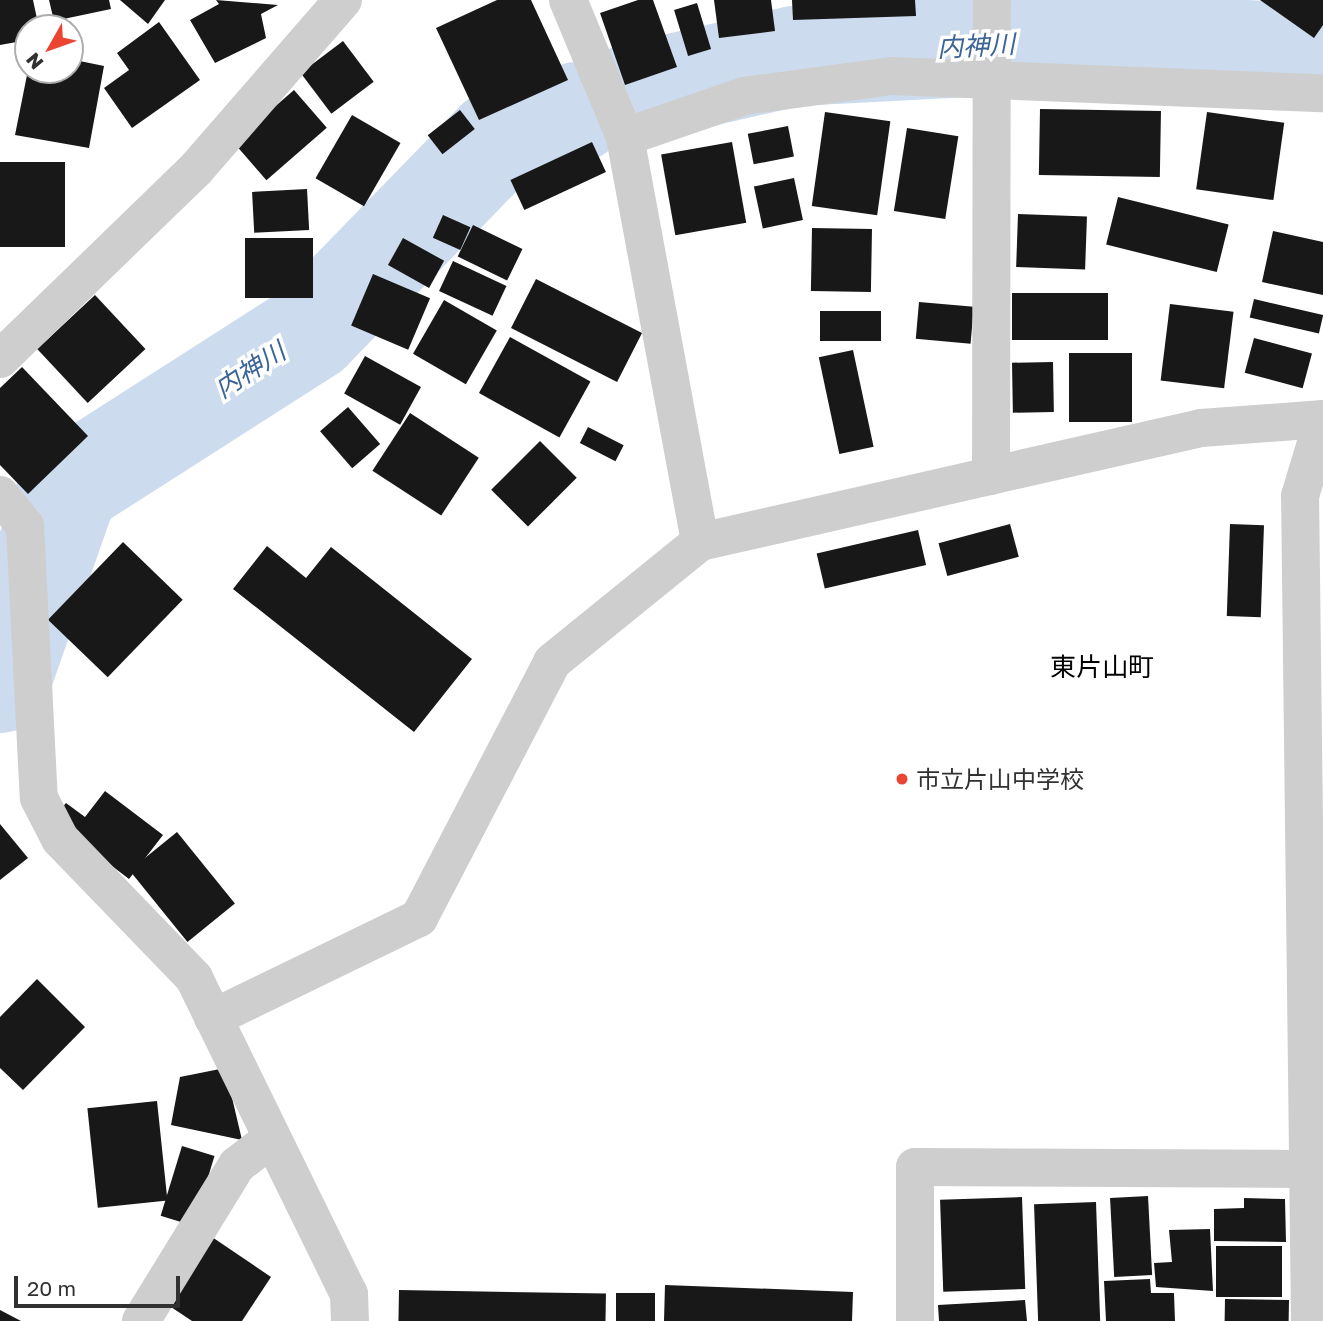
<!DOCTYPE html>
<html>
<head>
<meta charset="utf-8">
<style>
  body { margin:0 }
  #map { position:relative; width:1323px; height:1321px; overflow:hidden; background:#fff; font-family:"Golos Text","Noto Sans JP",sans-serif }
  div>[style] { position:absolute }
  .river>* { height:100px; margin:-50px; padding:0 50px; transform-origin:50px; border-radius:50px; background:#ccdbee }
  .building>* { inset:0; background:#181818; transform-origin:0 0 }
  .minor>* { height:38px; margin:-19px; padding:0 19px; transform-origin:19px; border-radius:19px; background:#cecece }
  .dots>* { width:19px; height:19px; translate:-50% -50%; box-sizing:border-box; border:4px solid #fff; border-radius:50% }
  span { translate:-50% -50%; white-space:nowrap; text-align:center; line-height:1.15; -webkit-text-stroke:7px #fff; paint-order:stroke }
  .poi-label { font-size:24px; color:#313131 }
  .left { translate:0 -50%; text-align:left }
  .water-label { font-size:26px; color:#3c6497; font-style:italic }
  .neighbourhood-label { font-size:26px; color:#000 }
  .north { position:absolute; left:14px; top:14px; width:70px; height:70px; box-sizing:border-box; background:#fff; border:2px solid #adadad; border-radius:50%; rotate:230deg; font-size:19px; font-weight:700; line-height:28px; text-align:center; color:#313131 }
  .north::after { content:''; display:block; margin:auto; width:24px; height:32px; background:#ea4432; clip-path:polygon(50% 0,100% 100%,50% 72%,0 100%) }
  .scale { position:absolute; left:14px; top:1276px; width:166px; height:32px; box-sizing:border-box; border:4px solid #313131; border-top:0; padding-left:9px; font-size:21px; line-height:24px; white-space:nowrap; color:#313131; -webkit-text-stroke:5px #fff; paint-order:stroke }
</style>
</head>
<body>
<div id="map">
  <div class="river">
    <div style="left:633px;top:93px;width:166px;rotate:-12.9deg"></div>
    <div style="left:795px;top:56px;width:285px;rotate:-3deg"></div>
    <div style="left:1080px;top:41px;width:243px;rotate:3.1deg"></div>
    <div style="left:0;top:683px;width:209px;rotate:-70.7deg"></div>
    <div style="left:69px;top:486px;width:287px;rotate:-32.6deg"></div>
    <div style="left:311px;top:331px;width:264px;rotate:-45.8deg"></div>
    <div style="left:495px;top:142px;width:87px;rotate:-20.1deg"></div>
  </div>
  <div class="building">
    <div style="clip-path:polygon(0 0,33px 0,39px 28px,28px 28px,28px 40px,0 45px)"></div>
    <div style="clip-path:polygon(49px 0,109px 0,111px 9px,54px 21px)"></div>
    <div style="clip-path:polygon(120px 0,165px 0,148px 24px)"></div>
    <div style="clip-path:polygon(216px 0,278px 5px,261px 14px,266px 38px,215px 63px,190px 20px,219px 4px)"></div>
    <div style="clip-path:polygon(497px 0,531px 0,568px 80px,479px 120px,436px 28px)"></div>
    <div style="clip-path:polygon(638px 0,653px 0,677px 67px,625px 85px,600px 13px)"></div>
    <div style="clip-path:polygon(714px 0,771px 0,775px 31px,719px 38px)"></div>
    <div style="clip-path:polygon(792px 0,915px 0,916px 16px,793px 20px)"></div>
    <div style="clip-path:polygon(1260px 0,1323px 0,1323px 25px,1314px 38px)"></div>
    <div style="left:697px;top:3px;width:48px;height:24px;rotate:73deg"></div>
    <div style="clip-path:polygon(159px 22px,200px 80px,132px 128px,104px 88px,129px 70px,117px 53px)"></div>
    <div style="left:343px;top:41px;width:51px;height:53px;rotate:53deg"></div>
    <div style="clip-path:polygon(70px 59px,104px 66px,89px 148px,15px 135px,28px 70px,70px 70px)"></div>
    <div style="left:294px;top:90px;width:50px;height:80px;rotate:49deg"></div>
    <div style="left:1040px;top:109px;width:121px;height:66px;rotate:1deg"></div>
    <div style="left:460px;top:110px;width:24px;height:41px;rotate:52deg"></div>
    <div style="left:825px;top:112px;width:66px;height:95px;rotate:8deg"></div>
    <div style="left:1207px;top:112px;width:78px;height:78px;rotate:8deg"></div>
    <div style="left:352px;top:115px;width:56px;height:73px;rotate:30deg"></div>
    <div style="left:788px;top:126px;width:31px;height:41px;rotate:79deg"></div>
    <div style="left:907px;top:128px;width:52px;height:84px;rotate:9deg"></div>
    <div style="left:592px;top:142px;width:33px;height:90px;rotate:65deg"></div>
    <div style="left:732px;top:142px;width:82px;height:72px;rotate:80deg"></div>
    <div style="left:0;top:162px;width:65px;height:85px"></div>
    <div style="left:794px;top:178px;width:43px;height:41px;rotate:78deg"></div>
    <div style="left:307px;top:189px;width:41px;height:55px;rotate:87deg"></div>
    <div style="left:1118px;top:197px;width:114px;height:49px;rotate:14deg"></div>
    <div style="left:1018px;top:214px;width:69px;height:53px;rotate:2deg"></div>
    <div style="left:443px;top:215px;width:30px;height:25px;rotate:24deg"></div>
    <div style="left:473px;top:225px;width:55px;height:35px;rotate:26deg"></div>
    <div style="left:812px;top:228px;width:60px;height:63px;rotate:1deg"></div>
    <div style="clip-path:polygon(1273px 231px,1323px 242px,1323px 295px,1262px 282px)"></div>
    <div style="left:313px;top:238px;width:60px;height:68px;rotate:90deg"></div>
    <div style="left:403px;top:238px;width:47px;height:31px;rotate:29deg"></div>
    <div style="left:453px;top:261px;width:59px;height:33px;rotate:25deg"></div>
    <div style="left:373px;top:274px;width:62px;height:56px;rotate:23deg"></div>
    <div style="left:536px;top:279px;width:119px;height:55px;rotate:27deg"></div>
    <div style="left:1012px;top:293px;width:96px;height:47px"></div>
    <div style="left:95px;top:295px;width:74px;height:79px;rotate:47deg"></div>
    <div style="left:1254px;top:299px;width:71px;height:19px;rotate:13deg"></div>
    <div style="left:444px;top:300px;width:61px;height:62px;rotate:30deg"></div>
    <div style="left:919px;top:302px;width:55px;height:37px;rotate:5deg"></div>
    <div style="left:1170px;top:304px;width:64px;height:77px;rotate:7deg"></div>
    <div style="left:820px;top:311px;width:61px;height:30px"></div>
    <div style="left:510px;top:337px;width:92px;height:64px;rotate:29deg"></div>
    <div style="left:1254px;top:338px;width:60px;height:36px;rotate:15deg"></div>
    <div style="left:853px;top:350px;width:99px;height:35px;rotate:78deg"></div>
    <div style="left:1069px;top:353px;width:63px;height:69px"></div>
    <div style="left:365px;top:356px;width:64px;height:43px;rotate:29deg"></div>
    <div style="left:1053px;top:362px;width:50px;height:41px;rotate:89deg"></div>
    <div style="clip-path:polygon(22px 367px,88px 436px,28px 494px,0 465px,0 388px)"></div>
    <div style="left:348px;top:407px;width:49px;height:37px;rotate:49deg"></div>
    <div style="left:410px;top:413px;width:82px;height:69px;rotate:33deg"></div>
    <div style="left:588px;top:427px;width:40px;height:18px;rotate:27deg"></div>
    <div style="left:540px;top:441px;width:52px;height:69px;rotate:45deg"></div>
    <div style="left:1010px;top:524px;width:34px;height:74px;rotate:75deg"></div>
    <div style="left:1230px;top:524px;width:34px;height:92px;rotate:2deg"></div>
    <div style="left:918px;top:530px;width:36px;height:104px;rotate:77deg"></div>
    <div style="left:123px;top:542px;width:83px;height:108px;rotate:44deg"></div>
    <div style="clip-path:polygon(267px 546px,306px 578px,331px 547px,472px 659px,414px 732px,233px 589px)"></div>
    <div style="clip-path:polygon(105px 791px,163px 835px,129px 879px,52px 820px,66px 803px,85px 817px)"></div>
    <div style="clip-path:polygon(0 824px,28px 858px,0 880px)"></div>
    <div style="left:177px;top:832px;width:92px;height:61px;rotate:51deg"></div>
    <div style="clip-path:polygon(37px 979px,85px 1027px,23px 1090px,0 1068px,0 1017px)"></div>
    <div style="clip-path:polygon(225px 1068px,242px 1140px,171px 1125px,180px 1077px)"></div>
    <div style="left:157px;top:1101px;width:100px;height:70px;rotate:84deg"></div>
    <div style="left:182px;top:1146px;width:34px;height:73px;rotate:17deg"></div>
    <div style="left:1148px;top:1196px;width:79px;height:38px;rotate:87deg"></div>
    <div style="left:1022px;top:1197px;width:92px;height:82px;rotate:88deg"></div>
    <div style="clip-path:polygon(1244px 1198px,1285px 1199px,1286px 1242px,1214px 1241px,1214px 1209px,1244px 1208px)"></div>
    <div style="left:1096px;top:1202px;width:119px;height:62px;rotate:88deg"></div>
    <div style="clip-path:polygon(1210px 1229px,1213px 1291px,1156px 1287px,1154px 1263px,1172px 1262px,1169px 1230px)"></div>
    <div style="clip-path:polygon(212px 1237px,271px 1277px,242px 1321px,192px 1321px,168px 1305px)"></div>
    <div style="left:1282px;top:1246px;width:51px;height:66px;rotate:90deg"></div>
    <div style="clip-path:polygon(1150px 1279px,1151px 1293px,1174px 1293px,1175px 1321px,1106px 1321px,1104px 1281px)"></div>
    <div style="clip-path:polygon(665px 1285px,853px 1292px,852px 1321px,664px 1321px)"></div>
    <div style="left:399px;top:1290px;width:207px;height:31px;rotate:1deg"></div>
    <div style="left:616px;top:1293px;width:39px;height:28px"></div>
    <div style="left:1225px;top:1299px;width:64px;height:22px;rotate:1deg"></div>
    <div style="clip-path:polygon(1025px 1300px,1027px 1321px,939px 1321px,938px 1305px)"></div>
    <div style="clip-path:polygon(0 1310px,21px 1321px,0 1321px)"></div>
  </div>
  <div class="minor">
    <div style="left:568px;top:0;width:148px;rotate:67.4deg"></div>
    <div style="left:625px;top:137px;width:412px;rotate:79.5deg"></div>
    <div style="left:625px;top:137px;width:126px;rotate:-19deg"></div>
    <div style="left:744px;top:96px;width:149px;rotate:-7.7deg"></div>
    <div style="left:892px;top:76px;width:431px;rotate:2.3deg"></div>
    <div style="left:0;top:359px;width:273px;rotate:-44.1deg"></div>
    <div style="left:196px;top:169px;width:224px;rotate:-49deg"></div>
    <div style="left:991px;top:476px;width:476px;rotate:-89.9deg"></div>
    <div style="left:0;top:495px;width:40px;rotate:51deg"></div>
    <div style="left:25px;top:526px;width:272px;rotate:87.1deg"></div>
    <div style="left:39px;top:798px;width:46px;rotate:62.9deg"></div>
    <div style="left:60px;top:839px;width:193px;rotate:46deg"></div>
    <div style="left:194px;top:978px;width:352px;rotate:63.9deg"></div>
    <div style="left:349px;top:1294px;width:27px;rotate:88deg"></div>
    <div style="left:213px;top:1018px;width:229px;rotate:-25.9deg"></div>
    <div style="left:419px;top:918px;width:288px;rotate:-62.5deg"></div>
    <div style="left:552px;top:662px;width:191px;rotate:-39deg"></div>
    <div style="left:700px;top:542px;width:514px;rotate:-12.82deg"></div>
    <div style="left:1201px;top:428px;width:122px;rotate:-4.2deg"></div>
    <div style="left:141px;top:1321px;width:183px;rotate:-58.4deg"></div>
    <div style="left:237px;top:1165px;width:44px;rotate:-37.6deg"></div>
    <div style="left:915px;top:1321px;width:154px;rotate:-90deg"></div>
    <div style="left:915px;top:1167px;width:408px;rotate:0.3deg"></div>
    <div style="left:1310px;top:1321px;width:825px;rotate:-90.69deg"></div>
    <div style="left:1300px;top:496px;width:79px;rotate:-73.2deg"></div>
  </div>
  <div class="dots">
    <div style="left:902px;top:779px;background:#ea4432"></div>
  </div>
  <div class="poi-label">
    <span class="left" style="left:916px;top:779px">市立片山中学校</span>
  </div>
  <div class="water-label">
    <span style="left:976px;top:46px;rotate:-3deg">内神川</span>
    <span style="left:250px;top:370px;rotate:-33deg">内神川</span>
  </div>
  <div class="neighbourhood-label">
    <span style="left:1102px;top:667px">東片山町</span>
  </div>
  <div class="north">N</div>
  <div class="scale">20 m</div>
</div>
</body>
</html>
